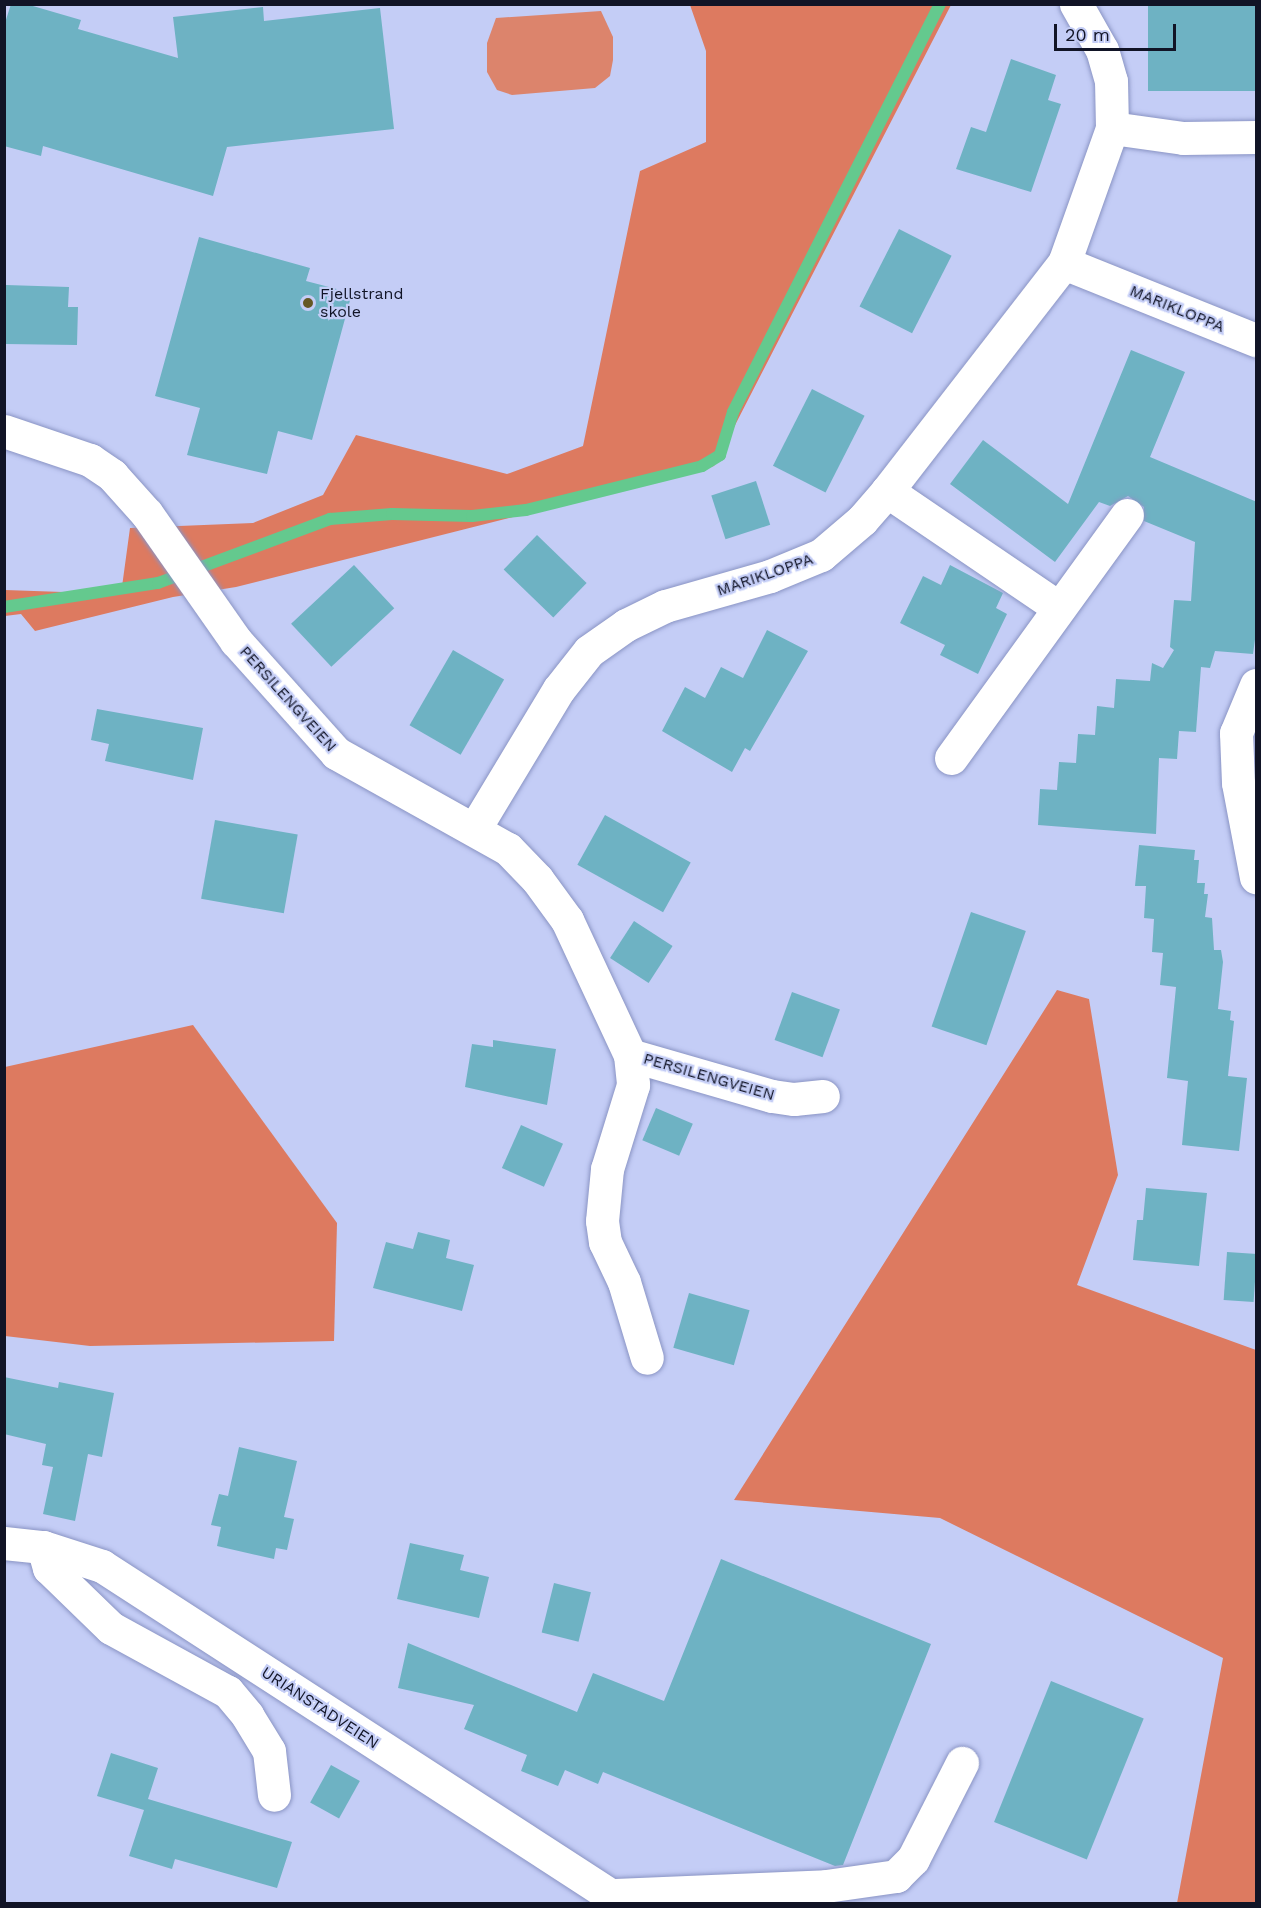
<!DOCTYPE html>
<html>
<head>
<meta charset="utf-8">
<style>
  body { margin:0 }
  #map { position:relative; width:1261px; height:1908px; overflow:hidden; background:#c4cdf6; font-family:"Work Sans",sans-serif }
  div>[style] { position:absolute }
  .green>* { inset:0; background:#dc846c }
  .forest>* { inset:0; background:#dd7a60 }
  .stream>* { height:12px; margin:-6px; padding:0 6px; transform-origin:6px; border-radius:6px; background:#64c98e }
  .building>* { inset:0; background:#6eb2c3; transform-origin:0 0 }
  .roads { filter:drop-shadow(0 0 2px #8a94c4) drop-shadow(0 0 2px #8a94c4) }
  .minor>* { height:33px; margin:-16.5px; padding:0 16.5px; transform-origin:16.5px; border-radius:16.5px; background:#fff }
  .dots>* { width:16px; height:16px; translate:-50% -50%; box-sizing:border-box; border:3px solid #c4cdf6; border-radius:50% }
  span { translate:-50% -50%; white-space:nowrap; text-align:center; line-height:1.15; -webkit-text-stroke:4.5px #c4cdf6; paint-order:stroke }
  .poi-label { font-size:16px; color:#111426 }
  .left { translate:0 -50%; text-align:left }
  .street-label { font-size:16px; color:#111426 }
  .frame { position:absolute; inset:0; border:6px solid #111426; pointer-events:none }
  .scale { position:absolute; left:1054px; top:24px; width:122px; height:27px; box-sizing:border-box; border:3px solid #111426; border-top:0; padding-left:8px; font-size:18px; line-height:21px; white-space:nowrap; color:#111426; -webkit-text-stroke:4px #c4cdf6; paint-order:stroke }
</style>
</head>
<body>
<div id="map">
  <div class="green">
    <div style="clip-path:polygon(601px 11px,613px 37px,613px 60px,610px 76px,595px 88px,512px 95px,497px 90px,487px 72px,487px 43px,496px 18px)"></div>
  </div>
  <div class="forest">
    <div style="clip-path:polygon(690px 5px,951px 5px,714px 466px,236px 587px,173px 597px,35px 631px,21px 614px,5px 616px,5px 590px,121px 594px,130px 528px,253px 523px,323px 495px,356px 435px,507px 474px,583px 446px,640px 171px,706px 142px,706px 51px)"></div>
    <div style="clip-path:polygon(1057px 990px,1089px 999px,1118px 1175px,1077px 1285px,1256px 1350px,1256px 1903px,1177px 1903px,1223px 1658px,940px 1518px,734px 1500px)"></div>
    <div style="clip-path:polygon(193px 1025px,337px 1223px,334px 1341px,90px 1346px,5px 1336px,5px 1067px)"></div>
  </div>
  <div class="stream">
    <div style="left:4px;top:607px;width:156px;rotate:-8.9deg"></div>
    <div style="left:158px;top:583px;width:184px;rotate:-20.4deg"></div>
    <div style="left:330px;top:519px;width:62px;rotate:-4.6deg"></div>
    <div style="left:392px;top:514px;width:80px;rotate:1.4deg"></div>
    <div style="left:472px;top:516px;width:54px;rotate:-6.3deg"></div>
    <div style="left:526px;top:510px;width:181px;rotate:-14deg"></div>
    <div style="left:702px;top:466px;width:21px;rotate:-31deg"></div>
    <div style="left:720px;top:455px;width:45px;rotate:-73.2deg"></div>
    <div style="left:733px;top:412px;width:458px;rotate:-63.1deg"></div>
  </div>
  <div class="building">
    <div style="clip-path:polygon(11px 4px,26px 4px,81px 20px,78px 29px,178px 58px,173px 17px,263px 7px,264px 21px,380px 8px,394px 129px,227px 147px,213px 196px,43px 146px,41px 156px,4px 146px,4px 26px)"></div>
    <div style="left:1148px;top:5px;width:109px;height:86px"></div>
    <div style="clip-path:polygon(1011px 59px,1056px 75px,1048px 100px,1061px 104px,1031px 192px,956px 169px,971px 127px,986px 132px)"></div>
    <div style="left:899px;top:229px;width:59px;height:87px;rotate:27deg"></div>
    <div style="clip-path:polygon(199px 237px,310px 268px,306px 281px,352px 293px,312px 440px,278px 431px,267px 474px,187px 455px,200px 408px,155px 396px)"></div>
    <div style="clip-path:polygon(6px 285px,69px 287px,68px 307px,78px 307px,77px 345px,5px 344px)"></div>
    <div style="clip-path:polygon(1131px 350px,1185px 372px,1150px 457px,1257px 502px,1257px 625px,1253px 654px,1215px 651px,1210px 668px,1201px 667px,1196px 732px,1179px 731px,1177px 759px,1159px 758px,1156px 834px,1038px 825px,1040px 789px,1057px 790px,1059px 762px,1076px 763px,1078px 734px,1095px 735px,1097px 706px,1114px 708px,1116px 679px,1150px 681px,1152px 663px,1163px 668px,1174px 650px,1170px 647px,1174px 600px,1191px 601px,1195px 542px,1144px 521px,1144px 507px,1128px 496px,1110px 506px,1099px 502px,1055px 562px,950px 484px,983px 440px,1068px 504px)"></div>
    <div style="left:812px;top:389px;width:59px;height:86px;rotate:27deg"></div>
    <div style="left:756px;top:481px;width:46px;height:47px;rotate:72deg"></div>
    <div style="left:537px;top:535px;width:69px;height:48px;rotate:44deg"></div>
    <div style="left:354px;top:565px;width:59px;height:86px;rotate:47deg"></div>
    <div style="clip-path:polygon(950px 565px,1003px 593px,996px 608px,1007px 614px,978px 674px,940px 655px,945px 645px,900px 623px,923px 576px,941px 585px)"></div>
    <div style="clip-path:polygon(767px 630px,808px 651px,750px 751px,745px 748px,732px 772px,662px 731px,685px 687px,705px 698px,721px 667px,743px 678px)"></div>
    <div style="left:453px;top:650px;width:59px;height:87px;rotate:30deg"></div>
    <div style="clip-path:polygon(97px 709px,203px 728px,193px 780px,105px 761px,109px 744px,91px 740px)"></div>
    <div style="left:605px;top:815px;width:98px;height:57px;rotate:29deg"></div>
    <div style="left:215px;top:820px;width:84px;height:80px;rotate:10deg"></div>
    <div style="clip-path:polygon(1139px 845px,1195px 850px,1194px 860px,1199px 860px,1197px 883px,1205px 883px,1204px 894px,1208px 894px,1205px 917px,1212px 918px,1214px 950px,1221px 950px,1223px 962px,1218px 1009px,1231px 1011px,1230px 1020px,1234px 1021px,1228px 1076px,1247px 1078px,1239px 1151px,1182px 1145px,1188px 1081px,1167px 1078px,1176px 987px,1160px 985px,1163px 953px,1152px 952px,1154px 919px,1144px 918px,1146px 886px,1135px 886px)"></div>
    <div style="left:971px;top:912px;width:58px;height:121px;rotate:19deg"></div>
    <div style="left:634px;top:921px;width:46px;height:44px;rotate:33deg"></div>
    <div style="left:792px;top:992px;width:51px;height:51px;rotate:20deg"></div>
    <div style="clip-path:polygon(493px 1040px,556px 1049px,547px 1105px,465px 1087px,472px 1044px,493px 1047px)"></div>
    <div style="left:656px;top:1108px;width:40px;height:35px;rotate:23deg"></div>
    <div style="left:521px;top:1125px;width:46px;height:47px;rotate:24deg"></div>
    <div style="clip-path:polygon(1146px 1188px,1207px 1193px,1199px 1266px,1133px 1260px,1137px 1220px,1143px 1220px)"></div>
    <div style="clip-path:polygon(418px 1232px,450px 1240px,446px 1258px,474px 1265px,462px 1311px,373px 1288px,386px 1242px,413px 1249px)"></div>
    <div style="left:1227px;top:1252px;width:30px;height:48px;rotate:4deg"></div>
    <div style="left:689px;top:1293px;width:63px;height:57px;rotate:16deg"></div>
    <div style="clip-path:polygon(4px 1377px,58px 1388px,59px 1382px,114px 1393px,102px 1457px,88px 1454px,75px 1521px,43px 1514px,53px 1467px,42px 1465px,46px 1444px,4px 1434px)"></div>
    <div style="clip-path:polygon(239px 1447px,297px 1461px,284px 1517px,294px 1519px,287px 1550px,276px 1548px,274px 1559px,217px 1546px,221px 1527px,211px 1525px,219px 1494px,228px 1496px)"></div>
    <div style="clip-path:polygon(410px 1543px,464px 1555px,460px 1570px,489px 1577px,479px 1618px,397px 1599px)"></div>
    <div style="clip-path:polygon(721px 1559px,931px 1644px,843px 1865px,835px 1866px,603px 1772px,598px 1784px,565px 1770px,558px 1786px,521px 1771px,527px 1755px,464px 1729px,474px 1705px,398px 1688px,408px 1643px,577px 1712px,593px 1673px,664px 1701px)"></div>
    <div style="left:554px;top:1583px;width:38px;height:51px;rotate:14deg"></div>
    <div style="left:1051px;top:1681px;width:100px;height:152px;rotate:22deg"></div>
    <div style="clip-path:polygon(111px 1753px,158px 1768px,148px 1799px,292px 1842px,277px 1888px,175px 1859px,172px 1869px,129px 1856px,144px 1810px,97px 1796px)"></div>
    <div style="left:331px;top:1765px;width:33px;height:43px;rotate:29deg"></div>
  </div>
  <div class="roads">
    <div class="minor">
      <div style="left:1112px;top:128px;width:72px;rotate:8deg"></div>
      <div style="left:1183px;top:138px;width:73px;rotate:-0.8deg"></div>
      <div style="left:1064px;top:263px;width:207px;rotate:21.9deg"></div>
      <div style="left:4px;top:431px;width:91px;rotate:18.6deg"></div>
      <div style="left:90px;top:460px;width:27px;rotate:34deg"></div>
      <div style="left:112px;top:475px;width:52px;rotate:48.1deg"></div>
      <div style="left:147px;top:514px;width:155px;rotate:55deg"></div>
      <div style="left:236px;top:641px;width:150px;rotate:48.2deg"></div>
      <div style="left:336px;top:753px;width:197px;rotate:29.2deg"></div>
      <div style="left:508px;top:849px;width:42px;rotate:46deg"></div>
      <div style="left:537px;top:879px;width:51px;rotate:53.8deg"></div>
      <div style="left:567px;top:920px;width:149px;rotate:65deg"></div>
      <div style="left:630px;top:1055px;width:30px;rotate:84deg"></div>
      <div style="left:633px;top:1085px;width:88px;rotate:107.2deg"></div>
      <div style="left:607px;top:1169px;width:52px;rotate:95.5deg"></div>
      <div style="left:602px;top:1221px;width:21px;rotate:82deg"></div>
      <div style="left:605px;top:1242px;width:44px;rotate:64.6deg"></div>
      <div style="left:624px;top:1282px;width:79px;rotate:73.2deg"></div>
      <div style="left:887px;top:491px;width:208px;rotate:34.2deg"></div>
      <div style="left:1256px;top:685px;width:52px;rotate:112.6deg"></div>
      <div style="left:1236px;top:733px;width:50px;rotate:87.7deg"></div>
      <div style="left:1238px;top:783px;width:96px;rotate:79.2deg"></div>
      <div style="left:951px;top:758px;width:300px;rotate:-54.1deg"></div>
      <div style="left:475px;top:828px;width:162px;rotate:-58.9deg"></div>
      <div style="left:559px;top:689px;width:48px;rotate:-51.7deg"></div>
      <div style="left:589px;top:651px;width:45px;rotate:-35.1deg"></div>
      <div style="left:626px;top:625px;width:43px;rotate:-26deg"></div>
      <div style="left:665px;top:606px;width:109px;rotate:-15.9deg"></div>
      <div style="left:770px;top:576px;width:55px;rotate:-22.4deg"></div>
      <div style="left:821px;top:555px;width:54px;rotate:-40.5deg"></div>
      <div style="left:862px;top:520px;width:38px;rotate:-49deg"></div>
      <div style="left:887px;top:491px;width:289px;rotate:-52.2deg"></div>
      <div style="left:1064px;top:263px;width:143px;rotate:-70.4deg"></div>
      <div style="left:1112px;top:128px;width:47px;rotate:-91.2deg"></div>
      <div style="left:1111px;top:81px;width:32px;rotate:-106deg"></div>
      <div style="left:1102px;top:50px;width:53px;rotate:-119.5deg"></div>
      <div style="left:630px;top:1055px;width:148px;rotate:16.1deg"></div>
      <div style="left:772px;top:1096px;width:22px;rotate:8deg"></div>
      <div style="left:794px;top:1099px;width:29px;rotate:-6deg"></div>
      <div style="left:4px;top:1543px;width:39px;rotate:6deg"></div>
      <div style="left:43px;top:1547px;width:62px;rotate:17.9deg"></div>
      <div style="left:102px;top:1566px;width:622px;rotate:32.92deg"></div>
      <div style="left:43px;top:1547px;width:22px;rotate:74deg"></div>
      <div style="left:49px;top:1568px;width:86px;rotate:44.1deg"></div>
      <div style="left:111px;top:1628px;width:133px;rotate:28.7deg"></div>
      <div style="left:228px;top:1692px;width:30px;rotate:50deg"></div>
      <div style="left:247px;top:1715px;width:42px;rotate:58.6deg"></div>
      <div style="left:269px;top:1751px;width:44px;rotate:83.5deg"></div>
      <div style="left:615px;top:1895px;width:211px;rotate:-2.4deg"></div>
      <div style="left:826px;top:1886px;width:71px;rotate:-8.1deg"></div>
      <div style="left:896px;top:1876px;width:24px;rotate:-45deg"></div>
      <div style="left:913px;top:1859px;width:108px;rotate:-63deg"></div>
    </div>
  </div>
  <div class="dots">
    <div style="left:308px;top:303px;background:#655825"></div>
  </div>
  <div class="poi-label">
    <span class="left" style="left:320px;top:303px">Fjellstrand<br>skole</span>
  </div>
  <div class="street-label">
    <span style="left:1177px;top:309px;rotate:22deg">MARIKLOPPA</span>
    <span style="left:765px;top:575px;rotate:-19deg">MARIKLOPPA</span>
    <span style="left:288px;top:699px;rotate:48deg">PERSILENGVEIEN</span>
    <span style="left:709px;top:1077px;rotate:16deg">PERSILENGVEIEN</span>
    <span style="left:320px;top:1708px;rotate:33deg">URIANSTADVEIEN</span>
  </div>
  <div class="frame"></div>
  <div class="scale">20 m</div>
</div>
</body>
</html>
